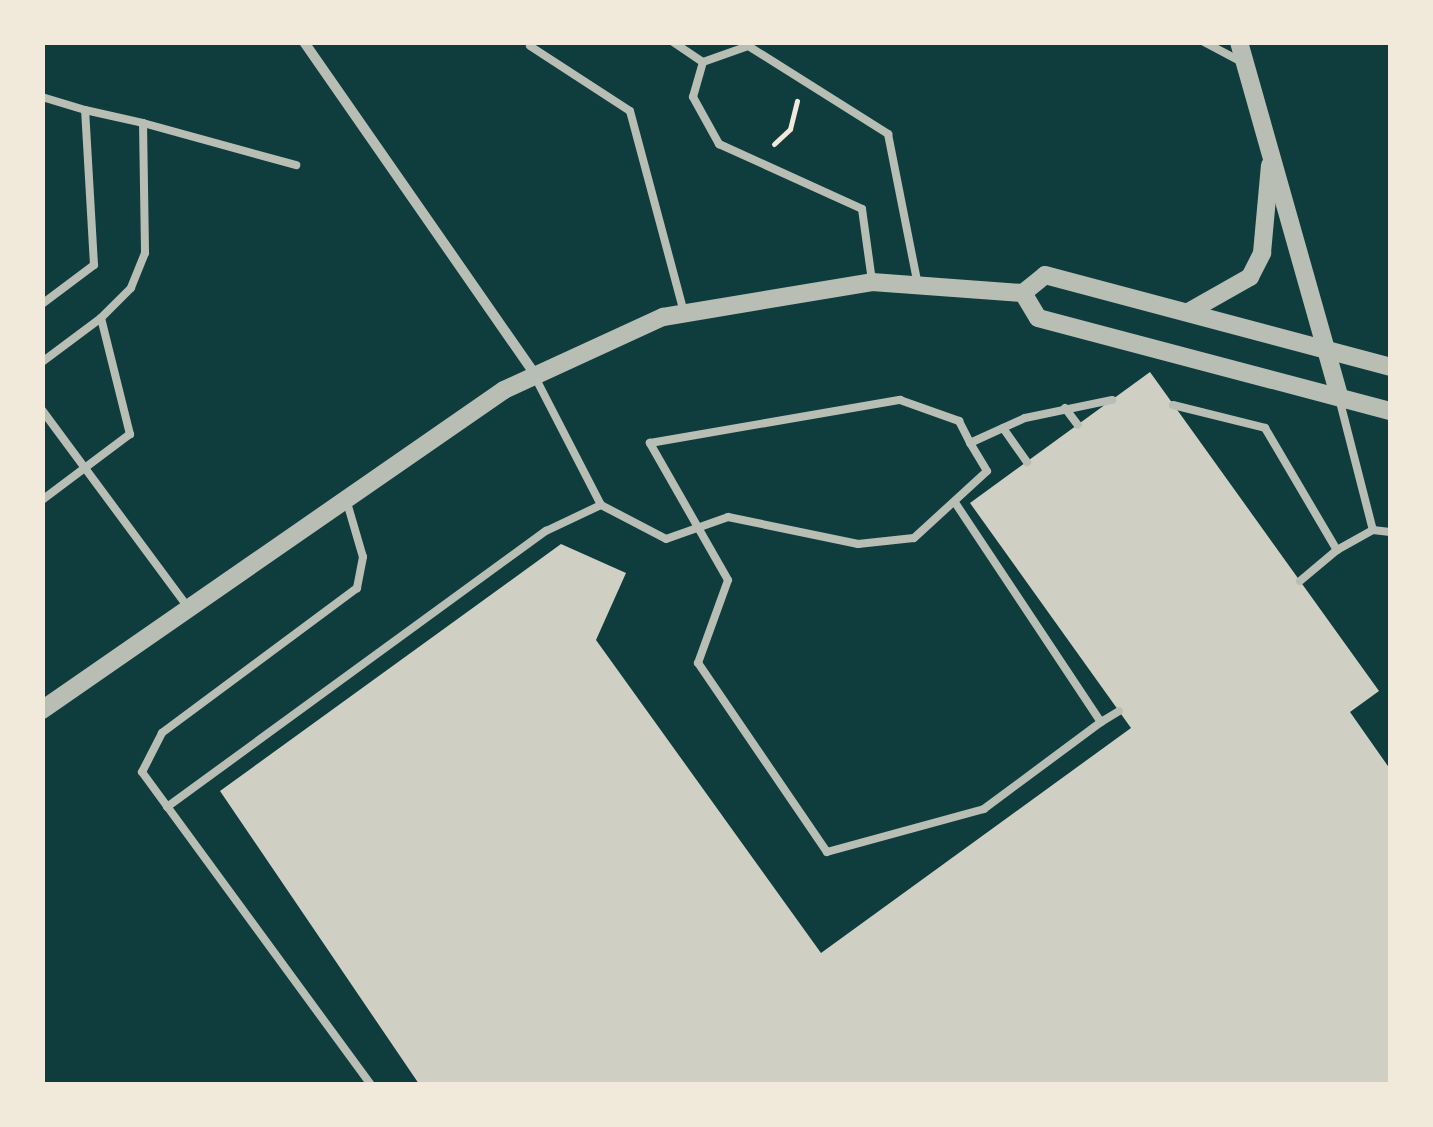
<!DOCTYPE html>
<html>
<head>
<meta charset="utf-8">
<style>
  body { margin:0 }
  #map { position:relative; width:1433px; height:1127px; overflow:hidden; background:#0f3d3e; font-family:Lato,sans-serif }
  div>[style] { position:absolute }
  .building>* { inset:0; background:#cfcfc3 }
  .path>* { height:5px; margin:-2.5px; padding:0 2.5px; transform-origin:2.5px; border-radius:2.5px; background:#f1e9da }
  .service>* { height:8px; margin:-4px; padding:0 4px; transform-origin:4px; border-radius:4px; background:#b8beb3 }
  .minor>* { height:10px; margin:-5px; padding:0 5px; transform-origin:5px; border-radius:5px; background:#b8beb3 }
  .tertiary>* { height:18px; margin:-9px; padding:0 9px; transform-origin:9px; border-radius:9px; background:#b8beb3 }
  span { translate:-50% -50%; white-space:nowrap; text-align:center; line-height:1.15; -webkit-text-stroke:10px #f1e9da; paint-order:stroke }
  .frame { position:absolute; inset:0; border:45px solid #f1e9da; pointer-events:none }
</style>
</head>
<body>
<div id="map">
  <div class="building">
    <div style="clip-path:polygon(1150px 372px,1379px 691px,1350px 712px,1390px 769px,1390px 1084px,419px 1084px,220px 791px,561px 544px,626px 573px,596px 640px,821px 953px,1131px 728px,970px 503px)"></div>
  </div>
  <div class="path">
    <div style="left:774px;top:144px;width:22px;rotate:-43deg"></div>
    <div style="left:790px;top:129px;width:29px;rotate:-76deg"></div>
  </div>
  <div class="service">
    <div style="left:673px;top:42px;width:36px;rotate:34deg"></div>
    <div style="left:742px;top:42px;width:173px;rotate:32.2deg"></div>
    <div style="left:888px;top:134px;width:150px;rotate:78.8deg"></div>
    <div style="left:1204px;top:42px;width:41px;rotate:27.8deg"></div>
    <div style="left:530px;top:46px;width:119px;rotate:33deg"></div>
    <div style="left:630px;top:111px;width:208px;rotate:75deg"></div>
    <div style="left:703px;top:62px;width:36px;rotate:106deg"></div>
    <div style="left:693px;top:97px;width:54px;rotate:61deg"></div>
    <div style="left:719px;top:144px;width:157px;rotate:24.4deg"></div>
    <div style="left:862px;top:209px;width:73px;rotate:82.1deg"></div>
    <div style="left:703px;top:62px;width:48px;rotate:-19.6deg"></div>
    <div style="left:42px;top:97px;width:45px;rotate:16.8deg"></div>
    <div style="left:143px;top:123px;width:159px;rotate:15.4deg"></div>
    <div style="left:42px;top:304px;width:65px;rotate:-36.9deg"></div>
    <div style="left:94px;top:265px;width:155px;rotate:-93.3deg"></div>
    <div style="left:85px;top:110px;width:59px;rotate:12.6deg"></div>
    <div style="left:143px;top:123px;width:130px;rotate:89.1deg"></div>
    <div style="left:145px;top:253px;width:38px;rotate:112deg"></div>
    <div style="left:131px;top:288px;width:42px;rotate:135deg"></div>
    <div style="left:42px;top:362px;width:74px;rotate:-36.7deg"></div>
    <div style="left:101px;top:318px;width:120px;rotate:76deg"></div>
    <div style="left:130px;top:434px;width:110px;rotate:143.1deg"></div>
    <div style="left:535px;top:377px;width:144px;rotate:62.7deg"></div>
    <div style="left:601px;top:505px;width:73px;rotate:27.6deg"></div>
    <div style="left:666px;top:539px;width:66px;rotate:-19.5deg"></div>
    <div style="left:728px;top:517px;width:133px;rotate:11.7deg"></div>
    <div style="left:858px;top:544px;width:56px;rotate:-6.1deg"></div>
    <div style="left:914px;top:538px;width:99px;rotate:-42.5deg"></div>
    <div style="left:987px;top:471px;width:33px;rotate:-121deg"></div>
    <div style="left:1339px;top:398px;width:136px;rotate:75.6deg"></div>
    <div style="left:1173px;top:405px;width:95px;rotate:14deg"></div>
    <div style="left:1265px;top:428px;width:142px;rotate:59.5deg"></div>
    <div style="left:1337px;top:550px;width:41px;rotate:-29.1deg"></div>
    <div style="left:1373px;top:530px;width:17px;rotate:7deg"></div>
    <div style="left:1065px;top:408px;width:21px;rotate:53deg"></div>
    <div style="left:42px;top:410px;width:244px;rotate:53.5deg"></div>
    <div style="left:1003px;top:428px;width:42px;rotate:54.8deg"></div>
    <div style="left:346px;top:499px;width:60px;rotate:73.7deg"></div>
    <div style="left:363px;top:557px;width:32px;rotate:101deg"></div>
    <div style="left:357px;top:588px;width:243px;rotate:143.4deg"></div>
    <div style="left:162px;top:733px;width:44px;rotate:117.1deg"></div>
    <div style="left:142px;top:772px;width:386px;rotate:53.8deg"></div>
    <div style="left:956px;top:504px;width:262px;rotate:56.4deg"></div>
    <div style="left:1101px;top:722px;width:146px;rotate:143.4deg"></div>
    <div style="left:984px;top:809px;width:163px;rotate:164.7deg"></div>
    <div style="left:827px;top:852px;width:229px;rotate:-124.3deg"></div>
    <div style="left:698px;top:663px;width:88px;rotate:-70.1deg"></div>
    <div style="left:728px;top:580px;width:158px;rotate:-119.7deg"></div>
    <div style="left:650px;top:443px;width:254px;rotate:-9.8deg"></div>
    <div style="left:900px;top:400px;width:63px;rotate:19.6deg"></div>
    <div style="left:959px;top:421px;width:25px;rotate:63deg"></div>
    <div style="left:970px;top:443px;width:60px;rotate:-24.4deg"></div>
    <div style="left:1025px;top:418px;width:89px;rotate:-11.7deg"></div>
    <div style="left:1300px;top:581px;width:48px;rotate:-40deg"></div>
    <div style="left:1101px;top:722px;width:21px;rotate:-31deg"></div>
    <div style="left:167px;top:807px;width:469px;rotate:-36.1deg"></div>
    <div style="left:546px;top:531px;width:61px;rotate:-25.3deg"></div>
  </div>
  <div class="minor">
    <div style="left:304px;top:42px;width:402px;rotate:55.2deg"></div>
  </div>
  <div class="tertiary">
    <div style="left:1239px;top:42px;width:368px;rotate:74.2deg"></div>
    <div style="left:1023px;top:293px;width:29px;rotate:59deg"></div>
    <div style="left:1038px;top:318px;width:364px;rotate:14.8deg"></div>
    <div style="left:1190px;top:311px;width:69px;rotate:-29.5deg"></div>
    <div style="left:1250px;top:277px;width:27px;rotate:-63deg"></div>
    <div style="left:1262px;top:253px;width:88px;rotate:-84.8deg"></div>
    <div style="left:42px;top:710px;width:562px;rotate:-34.71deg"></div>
    <div style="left:504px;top:390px;width:175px;rotate:-24.7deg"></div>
    <div style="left:663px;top:317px;width:212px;rotate:-9.5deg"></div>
    <div style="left:872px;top:282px;width:151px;rotate:4.2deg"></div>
    <div style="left:1023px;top:293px;width:28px;rotate:-39deg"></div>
    <div style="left:1045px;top:275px;width:357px;rotate:14.9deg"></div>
  </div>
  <div class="frame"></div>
</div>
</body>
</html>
